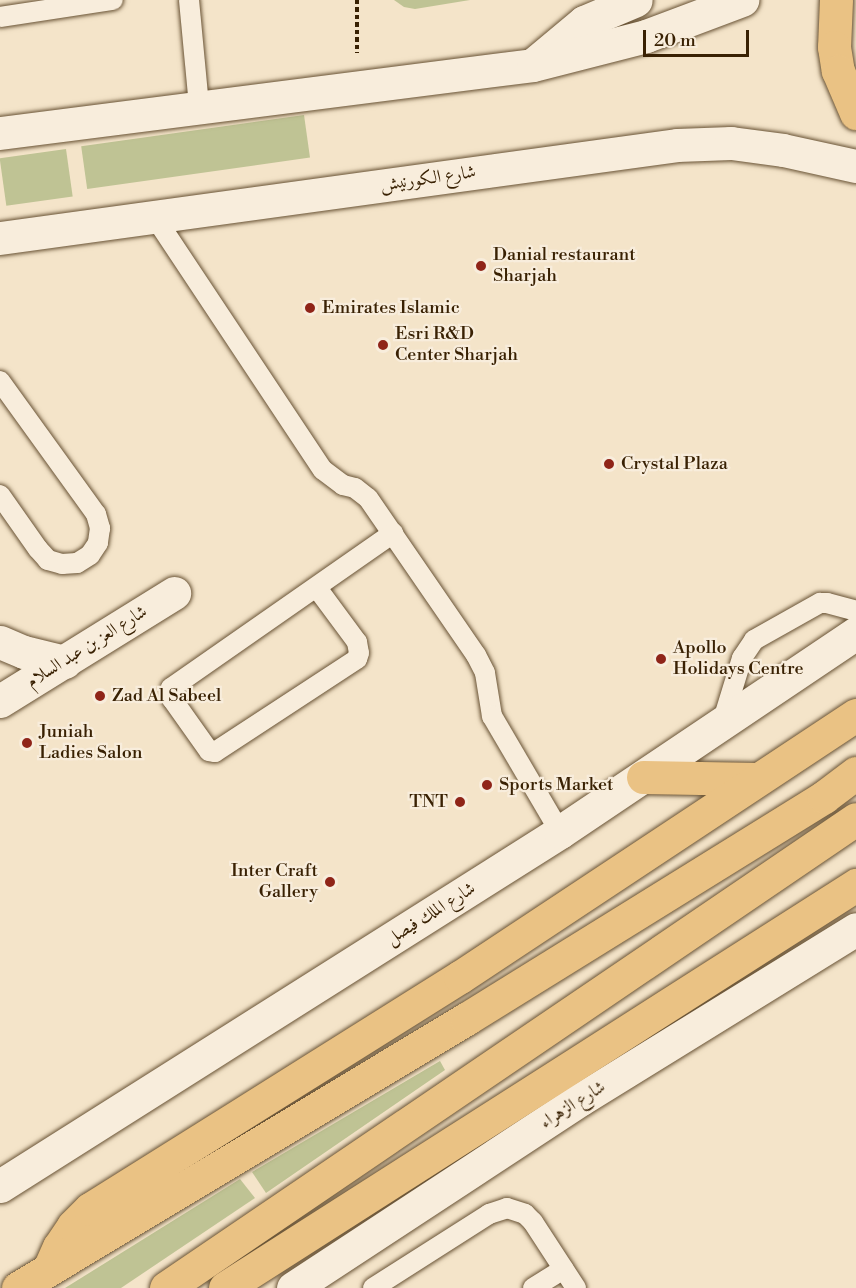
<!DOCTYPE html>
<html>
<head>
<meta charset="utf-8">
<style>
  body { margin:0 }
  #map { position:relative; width:856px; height:1288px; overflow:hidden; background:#f4e4c9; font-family:"Libre Bodoni",Amiri,serif }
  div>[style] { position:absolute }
  .green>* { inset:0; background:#bfc394; transform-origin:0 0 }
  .path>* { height:4px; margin-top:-2px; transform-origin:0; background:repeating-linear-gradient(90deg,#392103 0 4.5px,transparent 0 7.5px) }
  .roads { filter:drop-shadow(0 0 2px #685234) drop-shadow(0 0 2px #685234) }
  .lane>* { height:20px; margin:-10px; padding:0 10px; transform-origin:10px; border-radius:10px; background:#f8eddc }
  .street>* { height:33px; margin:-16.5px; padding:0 16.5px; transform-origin:16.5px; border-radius:16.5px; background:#f8eddc }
  .secondary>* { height:33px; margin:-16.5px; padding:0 16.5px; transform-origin:16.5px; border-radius:16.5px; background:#f8eddc }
  .primary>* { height:33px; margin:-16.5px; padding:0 16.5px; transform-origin:16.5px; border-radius:16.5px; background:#eac284 }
  .dots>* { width:16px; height:16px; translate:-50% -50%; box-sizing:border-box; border:3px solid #f8eddc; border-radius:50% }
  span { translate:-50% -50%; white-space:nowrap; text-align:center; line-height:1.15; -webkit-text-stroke:4.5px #f8eddc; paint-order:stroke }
  .street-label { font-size:18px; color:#392103 }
  .poi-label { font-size:18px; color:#392103 }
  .left { translate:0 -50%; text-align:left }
  .right { translate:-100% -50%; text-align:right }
  .scale { position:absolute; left:643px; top:30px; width:106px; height:27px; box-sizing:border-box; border:3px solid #392103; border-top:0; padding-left:8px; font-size:18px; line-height:21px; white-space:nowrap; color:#392103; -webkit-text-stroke:4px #f8eddc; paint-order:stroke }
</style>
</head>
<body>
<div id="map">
  <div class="green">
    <div style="clip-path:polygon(394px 0,470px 0,415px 9px,404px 7px)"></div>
    <div style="left:304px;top:115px;width:43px;height:225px;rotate:82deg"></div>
    <div style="left:66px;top:149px;width:48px;height:67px;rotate:82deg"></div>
    <div style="clip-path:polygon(440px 1061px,445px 1070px,266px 1193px,252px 1172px)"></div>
    <div style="clip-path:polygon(240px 1179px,255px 1198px,121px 1288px,65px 1288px)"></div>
  </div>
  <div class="path">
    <div style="left:357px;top:0;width:53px;rotate:90deg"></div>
  </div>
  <div class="roads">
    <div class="lane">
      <div style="left:189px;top:0;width:106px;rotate:84.6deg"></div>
      <div style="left:0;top:17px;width:114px;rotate:-8.6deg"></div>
      <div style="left:156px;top:219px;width:301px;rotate:56.4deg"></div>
      <div style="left:323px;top:470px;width:25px;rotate:37deg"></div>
      <div style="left:343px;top:485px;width:12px;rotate:14deg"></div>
      <div style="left:355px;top:488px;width:16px;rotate:38deg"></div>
      <div style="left:368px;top:498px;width:191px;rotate:55.5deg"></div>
      <div style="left:476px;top:655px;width:20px;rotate:63deg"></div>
      <div style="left:485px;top:673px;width:44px;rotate:80.8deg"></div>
      <div style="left:492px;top:716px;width:134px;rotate:59.6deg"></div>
      <div style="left:0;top:381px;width:164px;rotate:54.2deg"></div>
      <div style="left:96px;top:514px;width:15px;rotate:74deg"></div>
      <div style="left:100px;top:528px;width:15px;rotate:98deg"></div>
      <div style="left:98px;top:543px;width:14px;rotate:124deg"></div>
      <div style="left:90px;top:555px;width:15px;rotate:148deg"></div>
      <div style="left:77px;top:563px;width:15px;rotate:176deg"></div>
      <div style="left:62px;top:564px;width:15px;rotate:-164deg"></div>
      <div style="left:48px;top:560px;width:15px;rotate:-132deg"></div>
      <div style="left:38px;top:549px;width:66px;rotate:-125.1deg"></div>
      <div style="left:317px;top:588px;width:67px;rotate:53.5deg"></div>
      <div style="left:357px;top:642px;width:11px;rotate:80deg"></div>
      <div style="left:359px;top:653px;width:6px;rotate:108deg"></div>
      <div style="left:357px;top:659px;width:170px;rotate:146.8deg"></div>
      <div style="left:215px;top:752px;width:6px;rotate:-171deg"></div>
      <div style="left:209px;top:751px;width:64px;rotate:-125.4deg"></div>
      <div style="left:172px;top:699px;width:11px;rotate:-95deg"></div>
      <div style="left:171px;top:688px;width:271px;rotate:-34.9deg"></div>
      <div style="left:723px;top:720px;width:65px;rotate:-73deg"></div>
      <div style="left:742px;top:658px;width:22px;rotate:-56deg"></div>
      <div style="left:754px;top:640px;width:76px;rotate:-29.3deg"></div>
      <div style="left:820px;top:603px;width:7px"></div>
      <div style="left:827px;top:603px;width:30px;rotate:15deg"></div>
      <div style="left:373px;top:1288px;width:138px;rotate:-32.5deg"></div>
      <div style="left:489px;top:1214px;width:19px;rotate:-18deg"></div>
      <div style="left:507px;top:1208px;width:19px;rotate:18deg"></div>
      <div style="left:525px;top:1214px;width:11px;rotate:45deg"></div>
      <div style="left:533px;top:1222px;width:79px;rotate:56.9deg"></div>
      <div style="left:533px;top:1288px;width:36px;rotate:-32deg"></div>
    </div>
    <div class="street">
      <div style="left:0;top:642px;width:26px;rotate:23deg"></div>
      <div style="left:24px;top:652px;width:42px;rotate:13.7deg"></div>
      <div style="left:0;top:701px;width:205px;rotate:-31.8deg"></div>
      <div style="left:0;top:1186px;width:663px;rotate:-32.3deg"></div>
      <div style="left:560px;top:832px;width:357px;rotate:-33.9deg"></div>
      <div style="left:293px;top:1288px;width:344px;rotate:-33.3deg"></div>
      <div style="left:581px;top:1099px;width:323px;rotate:-31.7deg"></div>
    </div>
    <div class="secondary">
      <div style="left:535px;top:63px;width:64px;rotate:-39.9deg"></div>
      <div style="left:584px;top:22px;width:56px;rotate:-22.9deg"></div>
      <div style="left:0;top:133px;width:537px;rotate:-7.27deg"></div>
      <div style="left:533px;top:65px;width:117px;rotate:-14.4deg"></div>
      <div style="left:646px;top:36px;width:103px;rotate:-20.6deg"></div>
      <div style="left:0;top:238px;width:683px;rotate:-7.82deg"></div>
      <div style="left:677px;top:145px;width:54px;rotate:-2.1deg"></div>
      <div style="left:731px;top:143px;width:52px;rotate:7.7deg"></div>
      <div style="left:783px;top:150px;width:75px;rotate:12.4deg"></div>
    </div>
    <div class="primary">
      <div style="left:836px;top:0;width:47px;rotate:92.4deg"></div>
      <div style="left:834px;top:47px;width:24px;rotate:81deg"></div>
      <div style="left:838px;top:71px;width:46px;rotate:66.8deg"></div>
      <div style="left:643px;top:777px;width:114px;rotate:1deg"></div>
      <div style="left:49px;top:1269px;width:24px;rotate:-66deg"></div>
      <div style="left:59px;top:1247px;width:25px;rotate:-56deg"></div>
      <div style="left:73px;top:1226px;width:24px;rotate:-45deg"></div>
      <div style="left:90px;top:1209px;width:437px;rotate:-32.1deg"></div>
      <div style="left:460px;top:977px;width:475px;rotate:-33.5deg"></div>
      <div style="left:18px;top:1288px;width:523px;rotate:-30.98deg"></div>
      <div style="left:466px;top:1019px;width:421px;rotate:-31.8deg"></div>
      <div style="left:824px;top:797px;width:40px;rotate:-37deg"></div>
      <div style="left:166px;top:1288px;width:834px;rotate:-34.2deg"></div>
      <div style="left:225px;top:1288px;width:749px;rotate:-32.57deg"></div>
    </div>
  </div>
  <div class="dots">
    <div style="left:481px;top:266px;background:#8f2418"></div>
    <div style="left:310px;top:308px;background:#8f2418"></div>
    <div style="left:383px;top:345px;background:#8f2418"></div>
    <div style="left:609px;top:464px;background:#8f2418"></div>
    <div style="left:661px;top:659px;background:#8f2418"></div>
    <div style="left:100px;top:696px;background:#8f2418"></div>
    <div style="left:27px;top:743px;background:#8f2418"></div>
    <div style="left:487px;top:785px;background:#8f2418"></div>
    <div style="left:460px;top:802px;background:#8f2418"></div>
    <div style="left:330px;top:882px;background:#8f2418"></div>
  </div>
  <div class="street-label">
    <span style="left:428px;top:179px;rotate:-8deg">شارع الكورنيش</span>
    <span style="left:87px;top:647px;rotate:-32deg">شارع العز بن عبد السلام</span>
    <span style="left:431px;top:914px;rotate:-32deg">شارع الملك فيصل</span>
    <span style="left:573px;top:1105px;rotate:-32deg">شارع الزهراء</span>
  </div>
  <div class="poi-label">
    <span class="left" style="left:493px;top:266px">Danial restaurant<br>Sharjah</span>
    <span class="left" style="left:322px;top:308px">Emirates Islamic</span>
    <span class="left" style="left:395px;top:345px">Esri R&amp;D<br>Center Sharjah</span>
    <span class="left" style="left:621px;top:464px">Crystal Plaza</span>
    <span class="left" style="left:673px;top:659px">Apollo<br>Holidays Centre</span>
    <span class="left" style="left:112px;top:696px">Zad Al Sabeel</span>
    <span class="left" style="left:39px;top:743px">Juniah<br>Ladies Salon</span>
    <span class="left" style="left:499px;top:785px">Sports Market</span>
    <span class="right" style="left:448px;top:802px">TNT</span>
    <span class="right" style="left:318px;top:882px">Inter Craft<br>Gallery</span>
  </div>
  <div class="scale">20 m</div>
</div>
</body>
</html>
